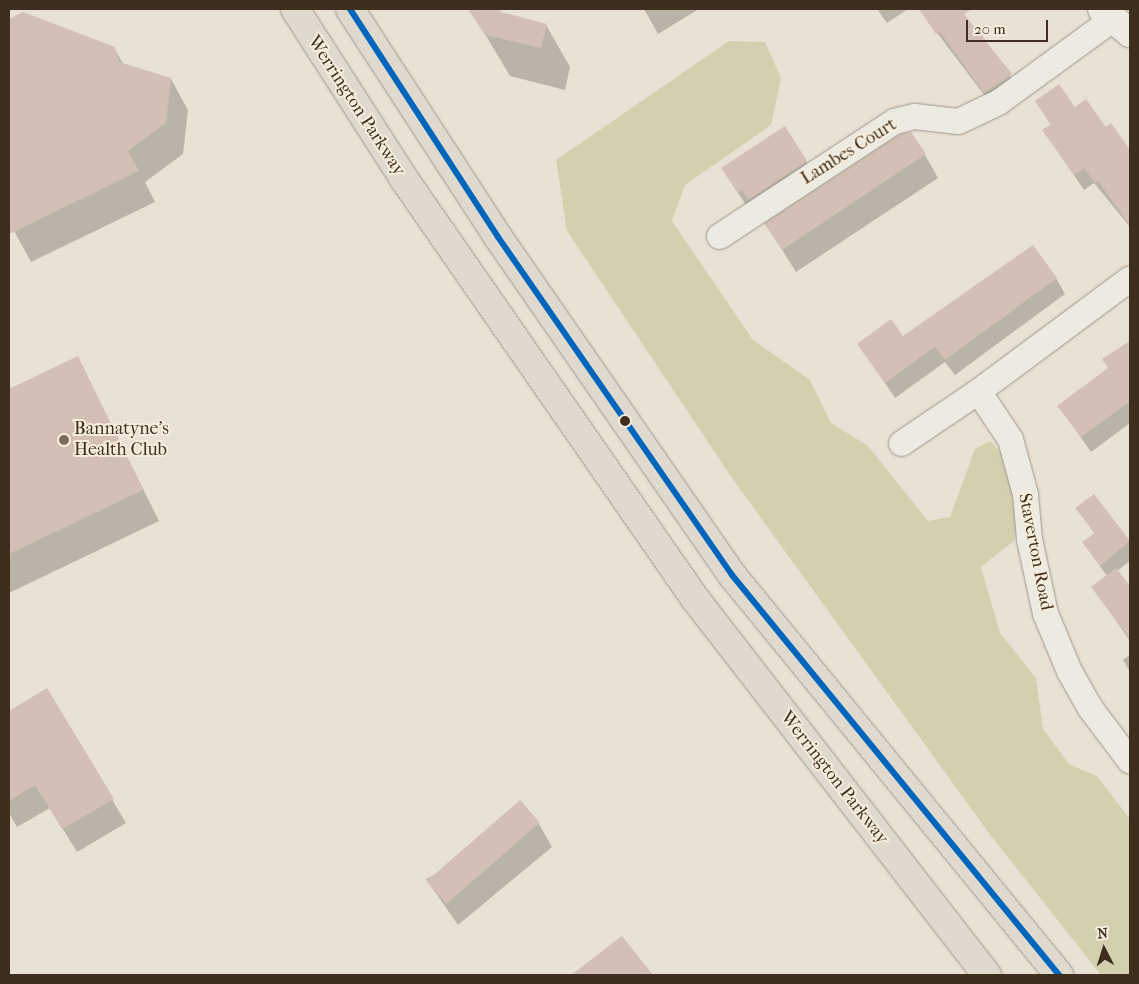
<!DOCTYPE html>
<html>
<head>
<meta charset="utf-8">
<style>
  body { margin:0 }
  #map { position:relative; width:1139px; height:984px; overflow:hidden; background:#e9e1d3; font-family:"IM FELL French Canon",serif }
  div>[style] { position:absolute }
  .green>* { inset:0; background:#d4d0af }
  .shadow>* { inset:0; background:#0003 }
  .building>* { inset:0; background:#d2c0b4; transform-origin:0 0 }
  .roads { filter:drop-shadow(0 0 1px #9e978d) drop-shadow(0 0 1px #9e978d) }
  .minor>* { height:25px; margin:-12.5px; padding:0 12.5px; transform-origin:12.5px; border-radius:12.5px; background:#edeae2 }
  .tertiary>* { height:28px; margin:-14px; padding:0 14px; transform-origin:14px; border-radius:14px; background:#edeae2 }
  .trunk>* { height:28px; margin:-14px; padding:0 14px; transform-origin:14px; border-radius:14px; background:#e0d9cd }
  .bus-1>* { height:6px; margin:-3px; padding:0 3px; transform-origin:3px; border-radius:3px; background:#0065bd }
  .dots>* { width:14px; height:14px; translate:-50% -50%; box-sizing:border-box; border:2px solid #f7eddc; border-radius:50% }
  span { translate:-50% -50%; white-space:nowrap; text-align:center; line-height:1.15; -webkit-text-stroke:4px #f7eddc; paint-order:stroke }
  .street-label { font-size:18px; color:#3e2e1d }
  .poi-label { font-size:18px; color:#3e2e1d }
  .left { translate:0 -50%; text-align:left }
  .frame { position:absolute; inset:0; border:10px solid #3e2e1d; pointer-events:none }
  .north { position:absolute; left:1079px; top:924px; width:50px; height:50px; -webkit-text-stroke:4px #f7eddc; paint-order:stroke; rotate:355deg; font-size:14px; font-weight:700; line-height:20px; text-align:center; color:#3e2e1d }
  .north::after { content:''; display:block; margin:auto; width:18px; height:22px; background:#3e2e1d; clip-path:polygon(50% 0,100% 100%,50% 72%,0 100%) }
  .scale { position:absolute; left:966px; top:20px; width:82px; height:22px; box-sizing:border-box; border:2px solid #3e2e1d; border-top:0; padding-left:6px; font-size:15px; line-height:18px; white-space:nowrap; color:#3e2e1d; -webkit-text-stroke:4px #f7eddc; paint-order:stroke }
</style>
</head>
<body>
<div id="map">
  <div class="green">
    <div style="clip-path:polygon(729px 41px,765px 42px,781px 78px,771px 125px,685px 185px,672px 221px,753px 340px,810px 380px,831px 423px,868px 446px,928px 521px,950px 517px,975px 449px,990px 441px,1008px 460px,1018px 496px,1015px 540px,981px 567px,1000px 633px,1036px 678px,1043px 729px,1069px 764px,1097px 776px,1130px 819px,1130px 975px,1101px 975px,991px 836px,732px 478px,567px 231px,556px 160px)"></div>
  </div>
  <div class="shadow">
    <div style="clip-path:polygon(470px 9px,497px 9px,500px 14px,546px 25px,570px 67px,565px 90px,510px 76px)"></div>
    <div style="clip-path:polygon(644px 9px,699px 9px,658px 34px)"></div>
    <div style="clip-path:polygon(877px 9px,908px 9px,887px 23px)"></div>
    <div style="clip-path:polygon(919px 9px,959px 9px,978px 36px,981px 34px,1020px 91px,994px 108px)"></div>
    <div style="clip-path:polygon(23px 14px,114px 48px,124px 65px,171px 79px,188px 110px,183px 154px,145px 182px,155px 202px,31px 262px,9px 222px,9px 20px)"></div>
    <div style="clip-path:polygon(1036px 102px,1075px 109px,1105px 129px,1111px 125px,1130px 153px,1130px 227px,1094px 183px,1084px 190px,1044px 131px,1051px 125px)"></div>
    <div style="clip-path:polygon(925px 155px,938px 178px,796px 272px,766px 224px)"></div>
    <div style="clip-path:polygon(806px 161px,815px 177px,748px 208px,732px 184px)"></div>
    <div style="clip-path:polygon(1056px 278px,1065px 294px,955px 375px,945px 362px,895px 398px,859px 344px,903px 338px)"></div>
    <div style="clip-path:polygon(1130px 341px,1130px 423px,1091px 452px,1059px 406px,1109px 368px,1104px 359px)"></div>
    <div style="clip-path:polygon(78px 358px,159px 521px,9px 593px,9px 391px)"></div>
    <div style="clip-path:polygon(1094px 495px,1130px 544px,1130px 561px,1117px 571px,1130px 588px,1130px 641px,1093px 588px,1107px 576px,1084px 543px,1095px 534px,1077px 508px)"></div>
    <div style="clip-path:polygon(1130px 655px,1130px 672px,1123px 660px)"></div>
    <div style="clip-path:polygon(47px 690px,126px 823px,77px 852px,50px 808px,17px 827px,9px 813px,9px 750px,12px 748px,9px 742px,9px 713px)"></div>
    <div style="clip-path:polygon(539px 824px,552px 847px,458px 925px,426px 879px)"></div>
    <div style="clip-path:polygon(621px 937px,651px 975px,573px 975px)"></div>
  </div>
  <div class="building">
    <div style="clip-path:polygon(468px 9px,499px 9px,501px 12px,547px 24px,541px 48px,485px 35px)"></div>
    <div style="clip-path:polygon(919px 9px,972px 9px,964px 14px,1012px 74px,984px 93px,940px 32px,936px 34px)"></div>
    <div style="clip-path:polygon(23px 12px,115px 47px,119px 62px,171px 78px,166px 123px,128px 151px,139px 171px,9px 234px,9px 19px)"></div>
    <div style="clip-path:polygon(1059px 84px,1075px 107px,1086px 99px,1106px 127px,1111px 123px,1130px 150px,1130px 226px,1098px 181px,1095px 183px,1084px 168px,1074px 175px,1042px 130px,1051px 124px,1035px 101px)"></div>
    <div style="clip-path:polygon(785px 126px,807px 161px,748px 200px,742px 190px,738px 193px,721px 168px)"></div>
    <div style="clip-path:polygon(911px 132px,926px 154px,782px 250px,764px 223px,900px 134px)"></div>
    <div style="clip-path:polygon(1033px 245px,1057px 278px,945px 360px,935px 347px,885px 383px,857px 344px,891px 319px,903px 336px)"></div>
    <div style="clip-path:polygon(1130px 341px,1130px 404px,1129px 402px,1081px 437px,1057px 406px,1108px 368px,1102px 359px)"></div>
    <div style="clip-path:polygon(78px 356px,143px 490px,9px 554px,9px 389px)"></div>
    <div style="clip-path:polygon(1094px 494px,1130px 541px,1100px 566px,1082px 542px,1095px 533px,1075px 508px)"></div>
    <div style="clip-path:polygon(1116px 568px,1130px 586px,1130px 639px,1091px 587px)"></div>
    <div style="clip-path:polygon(47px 688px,114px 799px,62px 829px,35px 785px,9px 801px,9px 711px)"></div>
    <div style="left:520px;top:800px;width:30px;height:124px;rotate:49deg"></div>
    <div style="clip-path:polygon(622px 936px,653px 975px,571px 975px)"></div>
  </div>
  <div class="roads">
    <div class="minor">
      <div style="left:719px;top:236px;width:209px;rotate:-33.3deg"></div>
      <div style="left:894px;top:121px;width:21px;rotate:-14deg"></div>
      <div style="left:914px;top:116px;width:44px;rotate:6.5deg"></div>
      <div style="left:958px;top:121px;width:44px;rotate:-25.4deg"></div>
      <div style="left:998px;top:102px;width:142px;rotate:-36.1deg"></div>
      <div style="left:978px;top:391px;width:58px;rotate:56.3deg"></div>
      <div style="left:1010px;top:439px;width:57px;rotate:74.7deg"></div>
      <div style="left:1025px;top:494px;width:45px;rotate:84.9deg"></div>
      <div style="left:1029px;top:539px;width:76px;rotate:77.8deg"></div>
      <div style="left:1045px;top:613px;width:63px;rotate:67.5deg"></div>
      <div style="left:1069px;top:671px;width:43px;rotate:60.4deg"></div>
      <div style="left:1090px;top:708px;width:66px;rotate:53deg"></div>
      <div style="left:901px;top:443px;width:93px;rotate:-34deg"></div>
      <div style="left:978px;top:391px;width:189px;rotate:-36.6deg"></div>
    </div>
    <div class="tertiary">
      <div style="left:1102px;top:9px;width:37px;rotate:41deg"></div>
    </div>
    <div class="trunk">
      <div style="left:295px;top:9px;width:202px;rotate:57.3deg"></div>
      <div style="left:404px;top:179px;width:512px;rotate:55.26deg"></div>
      <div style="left:696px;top:600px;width:475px;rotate:52.2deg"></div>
      <div style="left:350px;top:9px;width:272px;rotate:57deg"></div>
      <div style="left:498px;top:237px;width:411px;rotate:55.3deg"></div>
      <div style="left:732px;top:575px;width:517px;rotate:50.73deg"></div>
    </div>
  </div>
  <div class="bus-1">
    <div style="left:350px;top:9px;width:272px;rotate:57deg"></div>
    <div style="left:498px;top:237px;width:411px;rotate:55.3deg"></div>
    <div style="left:732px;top:575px;width:517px;rotate:50.73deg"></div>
  </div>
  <div class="dots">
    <div style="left:625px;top:421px;background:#3e2e1d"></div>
    <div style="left:64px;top:440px;background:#7a6d5d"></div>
  </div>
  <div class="street-label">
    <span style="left:356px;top:106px;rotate:57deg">Werrington Parkway</span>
    <span style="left:849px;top:152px;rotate:-32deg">Lambes Court</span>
    <span style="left:1035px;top:552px;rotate:79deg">Staverton Road</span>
    <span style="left:834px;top:778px;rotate:52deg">Werrington Parkway</span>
  </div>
  <div class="poi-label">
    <span class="left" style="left:74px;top:440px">Bannatyne's<br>Health Club</span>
  </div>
  <div class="frame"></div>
  <div class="north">N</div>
  <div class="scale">20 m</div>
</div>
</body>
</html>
